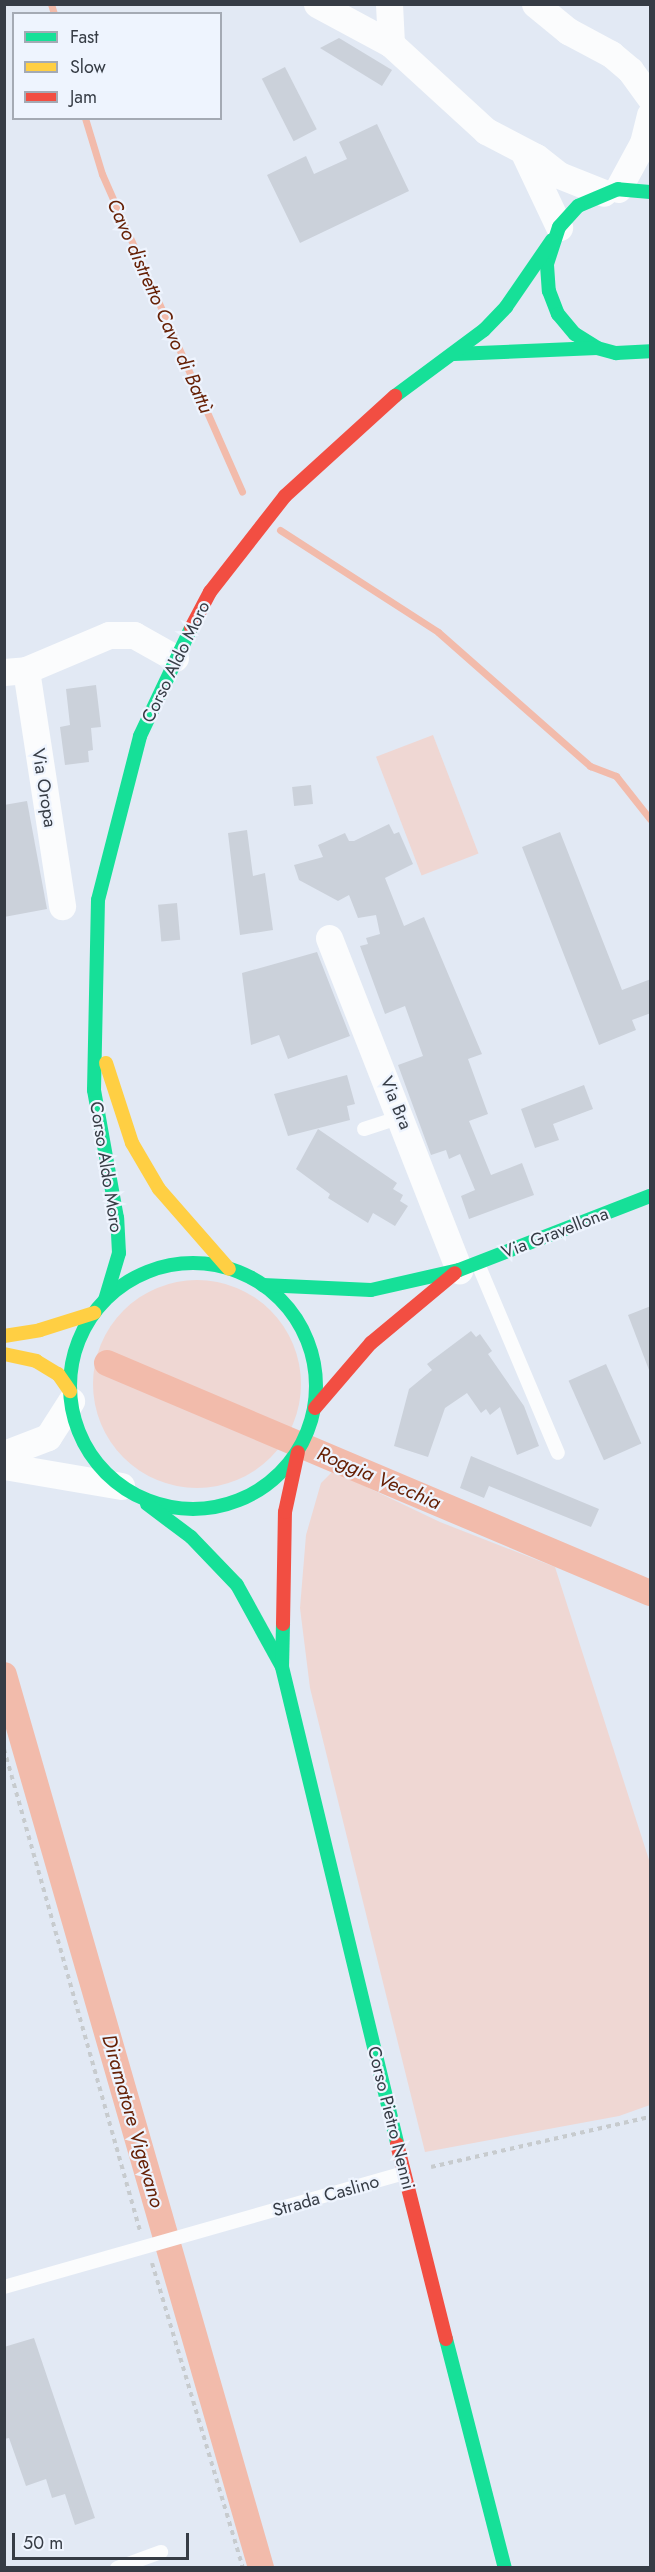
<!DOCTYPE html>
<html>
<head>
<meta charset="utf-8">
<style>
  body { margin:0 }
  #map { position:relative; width:655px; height:2572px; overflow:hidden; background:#e2e9f4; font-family:Jost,sans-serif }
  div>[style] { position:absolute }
  .green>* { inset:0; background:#efd7d3; transform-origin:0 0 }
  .round { border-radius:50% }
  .stream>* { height:7px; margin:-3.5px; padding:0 3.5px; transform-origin:3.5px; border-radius:3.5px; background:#f2bbab }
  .canal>* { height:26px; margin:-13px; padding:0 13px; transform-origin:13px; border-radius:13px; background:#f2bbab }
  .building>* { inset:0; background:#cbd1da; transform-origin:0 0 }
  .path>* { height:4px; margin-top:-2px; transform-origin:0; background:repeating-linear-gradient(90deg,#c7cbce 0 4.5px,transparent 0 9px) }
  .lane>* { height:14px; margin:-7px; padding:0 7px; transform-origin:7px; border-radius:7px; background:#fbfcfd }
  .street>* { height:27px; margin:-13.5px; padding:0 13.5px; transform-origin:13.5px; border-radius:13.5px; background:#fbfcfd }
  .fast>* { height:14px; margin:-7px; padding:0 7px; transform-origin:7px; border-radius:7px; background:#16e098 }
  .fast>.ring { margin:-7px; padding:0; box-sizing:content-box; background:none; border:14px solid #16e098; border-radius:50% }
  .slow>* { height:14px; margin:-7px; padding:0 7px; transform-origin:7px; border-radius:7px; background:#ffcf43 }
  .jam>* { height:14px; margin:-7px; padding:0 7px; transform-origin:7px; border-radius:7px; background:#f24e42 }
  span { translate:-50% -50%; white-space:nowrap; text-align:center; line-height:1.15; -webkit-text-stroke:4.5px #eef4fe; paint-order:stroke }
  .street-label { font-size:18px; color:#363c45 }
  .water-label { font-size:20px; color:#662005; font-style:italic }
  .frame { position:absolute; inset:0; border:6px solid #363c45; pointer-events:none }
  .legend { position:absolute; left:12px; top:12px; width:210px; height:108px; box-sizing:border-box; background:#eef4fe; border:2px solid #a4aab4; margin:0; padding:8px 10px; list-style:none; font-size:18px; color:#363c45 }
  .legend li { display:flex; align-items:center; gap:12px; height:30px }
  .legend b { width:30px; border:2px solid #a4aab4 }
  .scale { position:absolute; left:12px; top:2533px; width:177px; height:27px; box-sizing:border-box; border:3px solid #363c45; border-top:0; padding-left:8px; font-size:18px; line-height:21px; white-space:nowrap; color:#363c45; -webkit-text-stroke:4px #eef4fe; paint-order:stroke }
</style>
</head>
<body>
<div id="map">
  <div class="green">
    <div style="left:433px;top:735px;width:127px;height:61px;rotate:69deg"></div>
    <div class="round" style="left:93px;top:1280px;width:208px;height:208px"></div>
    <div style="clip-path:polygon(333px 1471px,440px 1522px,555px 1567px,650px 1863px,650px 2105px,619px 2116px,425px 2152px,310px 1688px,300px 1608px,306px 1535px,321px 1483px)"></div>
  </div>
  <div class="stream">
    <div style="left:51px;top:4px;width:10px;rotate:73deg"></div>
    <div style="left:85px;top:118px;width:59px;rotate:73.1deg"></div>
    <div style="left:102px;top:174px;width:347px;rotate:66.2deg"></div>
    <div style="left:280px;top:530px;width:188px;rotate:32.8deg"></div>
    <div style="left:438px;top:632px;width:203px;rotate:41.4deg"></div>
    <div style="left:590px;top:766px;width:28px;rotate:21deg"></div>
    <div style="left:616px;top:776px;width:55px;rotate:51.7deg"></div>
  </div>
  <div class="canal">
    <div style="left:107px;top:1363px;width:590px;rotate:22.96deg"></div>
    <div style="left:4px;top:1675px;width:929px;rotate:73.94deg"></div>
  </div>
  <div class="building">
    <div style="clip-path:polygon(339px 38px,392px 70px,382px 86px,320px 48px)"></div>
    <div style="left:285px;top:67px;width:70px;height:26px;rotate:63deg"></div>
    <div style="clip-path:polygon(377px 124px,409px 191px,300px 243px,267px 175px,306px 156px,314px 174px,347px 159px,339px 142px)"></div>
    <div style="clip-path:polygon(96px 685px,101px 727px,91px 728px,93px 750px,88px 751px,89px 762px,65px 765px,60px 727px,70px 725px,66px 689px)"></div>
    <div style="left:311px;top:785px;width:19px;height:19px;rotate:84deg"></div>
    <div style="clip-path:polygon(27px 801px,47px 909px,4px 917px,4px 805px)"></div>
    <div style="clip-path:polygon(389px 824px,394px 834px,399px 832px,413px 864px,385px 878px,404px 926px,424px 917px,482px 1054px,468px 1059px,488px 1114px,469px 1121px,491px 1175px,522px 1163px,534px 1195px,469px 1219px,461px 1196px,475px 1190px,460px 1154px,449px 1159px,446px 1150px,431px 1155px,398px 1065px,423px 1056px,405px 1006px,385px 1014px,360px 946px,368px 944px,366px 938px,380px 934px,376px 915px,358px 918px,349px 895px,338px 901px,299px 880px,294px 865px,323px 857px,318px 845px,345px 833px,349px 841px,354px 841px)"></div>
    <div style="clip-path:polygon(247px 830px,253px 876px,265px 873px,273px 930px,240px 935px,228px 833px)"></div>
    <div style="clip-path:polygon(560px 832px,622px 990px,651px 979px,651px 1013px,632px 1020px,636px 1030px,599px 1045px,522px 847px)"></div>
    <div style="left:177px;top:903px;width:37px;height:19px;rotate:85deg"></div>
    <div style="clip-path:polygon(317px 952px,350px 1036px,288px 1059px,279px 1035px,251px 1045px,242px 973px)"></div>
    <div style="clip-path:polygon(347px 1075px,355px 1104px,347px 1106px,350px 1120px,288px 1136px,274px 1094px)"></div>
    <div style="clip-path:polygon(584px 1085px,593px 1109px,553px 1124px,559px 1140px,535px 1148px,521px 1109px)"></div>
    <div style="clip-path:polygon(318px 1129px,397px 1183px,393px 1189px,403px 1195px,400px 1201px,408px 1206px,395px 1226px,373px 1213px,368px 1223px,328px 1198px,330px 1194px,296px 1169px)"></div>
    <div style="clip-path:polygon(651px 1306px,651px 1370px,649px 1370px,628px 1315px)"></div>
    <div style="clip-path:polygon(471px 1331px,476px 1337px,480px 1334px,492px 1351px,488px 1354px,524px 1406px,539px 1446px,517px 1455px,500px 1407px,490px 1415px,486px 1409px,481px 1413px,467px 1393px,445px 1408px,428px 1457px,394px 1446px,409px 1389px,432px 1370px,427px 1364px)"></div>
    <div style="left:606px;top:1364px;width:87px;height:41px;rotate:66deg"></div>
    <div style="clip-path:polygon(471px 1456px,599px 1509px,591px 1527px,489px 1486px,484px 1498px,460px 1488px)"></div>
    <div style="clip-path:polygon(34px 2338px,95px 2518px,75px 2525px,65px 2494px,52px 2498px,46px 2479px,26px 2486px,9px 2438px,4px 2439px,4px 2347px)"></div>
  </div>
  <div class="path">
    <div style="left:4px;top:1749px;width:501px;rotate:74.24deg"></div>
    <div style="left:431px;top:2167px;width:225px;rotate:-12.9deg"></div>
    <div style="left:152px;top:2263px;width:318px;rotate:73.4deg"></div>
  </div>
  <div class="lane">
    <div style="left:364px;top:1129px;width:40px;rotate:-18deg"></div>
    <div style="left:478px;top:1264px;width:205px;rotate:67.1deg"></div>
    <div style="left:4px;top:2287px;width:416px;rotate:-15.9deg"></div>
    <div style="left:117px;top:2568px;width:47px;rotate:-20deg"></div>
  </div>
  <div class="street">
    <div style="left:317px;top:4px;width:84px;rotate:28.4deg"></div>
    <div style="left:391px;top:44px;width:129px;rotate:42.5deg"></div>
    <div style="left:486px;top:131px;width:56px;rotate:27.5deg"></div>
    <div style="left:536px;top:157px;width:29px;rotate:38deg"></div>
    <div style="left:559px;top:175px;width:48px;rotate:21.8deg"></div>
    <div style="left:389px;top:4px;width:40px;rotate:87.1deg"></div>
    <div style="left:535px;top:4px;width:43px;rotate:39.3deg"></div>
    <div style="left:568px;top:31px;width:49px;rotate:28.1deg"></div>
    <div style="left:611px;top:54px;width:25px;rotate:40deg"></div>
    <div style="left:630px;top:70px;width:34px;rotate:54deg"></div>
    <div style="left:525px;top:155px;width:80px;rotate:64.7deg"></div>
    <div style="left:618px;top:189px;width:52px;rotate:-61.5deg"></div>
    <div style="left:643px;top:143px;width:29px;rotate:-76deg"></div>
    <div style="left:26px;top:670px;width:239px;rotate:81.3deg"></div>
    <div style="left:4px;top:672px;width:22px;rotate:-5deg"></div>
    <div style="left:26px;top:670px;width:90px;rotate:-22.9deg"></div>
    <div style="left:109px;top:635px;width:25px"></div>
    <div style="left:134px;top:635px;width:47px;rotate:29.3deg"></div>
    <div style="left:329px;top:938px;width:357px;rotate:68.6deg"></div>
    <div style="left:4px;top:1454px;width:47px;rotate:-21.1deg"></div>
    <div style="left:48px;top:1437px;width:43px;rotate:-57.4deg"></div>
    <div style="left:4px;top:1466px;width:119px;rotate:9.7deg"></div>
  </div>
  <div class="fast">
    <div style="left:650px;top:192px;width:32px;rotate:-175deg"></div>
    <div style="left:618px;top:189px;width:43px;rotate:157deg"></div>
    <div style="left:578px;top:206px;width:28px;rotate:132deg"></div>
    <div style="left:559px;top:227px;width:40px;rotate:108deg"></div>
    <div style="left:547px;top:265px;width:26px;rotate:86deg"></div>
    <div style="left:549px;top:291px;width:25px;rotate:69deg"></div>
    <div style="left:558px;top:314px;width:26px;rotate:50deg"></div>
    <div style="left:575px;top:334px;width:26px;rotate:32deg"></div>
    <div style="left:597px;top:348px;width:20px;rotate:15deg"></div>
    <div style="left:616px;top:353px;width:34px;rotate:-3deg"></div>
    <div style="left:454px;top:354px;width:143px;rotate:-2.4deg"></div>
    <div style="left:395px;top:396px;width:111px;rotate:-36.6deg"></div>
    <div style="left:484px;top:330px;width:32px;rotate:-46deg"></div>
    <div style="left:506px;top:307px;width:81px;rotate:-55.5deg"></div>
    <div class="ring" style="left:70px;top:1263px;width:232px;height:232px"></div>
    <div style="left:263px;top:1285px;width:108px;rotate:2.7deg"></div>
    <div style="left:371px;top:1290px;width:90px;rotate:-12.8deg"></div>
    <div style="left:459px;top:1270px;width:205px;rotate:-21.2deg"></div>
    <div style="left:105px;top:1300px;width:49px;rotate:-73.4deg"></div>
    <div style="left:119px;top:1253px;width:35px;rotate:-93deg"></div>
    <div style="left:117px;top:1218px;width:130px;rotate:-100.2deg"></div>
    <div style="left:94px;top:1090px;width:190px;rotate:-88.8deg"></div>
    <div style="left:98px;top:900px;width:169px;rotate:-75.6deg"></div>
    <div style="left:140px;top:736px;width:119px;rotate:-64.7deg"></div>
    <div style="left:147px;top:1504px;width:55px;rotate:36.9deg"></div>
    <div style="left:191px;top:1537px;width:66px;rotate:46.2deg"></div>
    <div style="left:237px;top:1585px;width:91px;rotate:61.2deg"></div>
    <div style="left:283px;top:1624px;width:43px;rotate:91.3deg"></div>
    <div style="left:282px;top:1667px;width:491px;rotate:76.4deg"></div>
    <div style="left:446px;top:2339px;width:236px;rotate:75.6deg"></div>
  </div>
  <div class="slow">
    <div style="left:106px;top:1063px;width:84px;rotate:72deg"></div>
    <div style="left:132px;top:1143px;width:53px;rotate:59.6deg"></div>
    <div style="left:159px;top:1189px;width:106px;rotate:48.8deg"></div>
    <div style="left:4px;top:1336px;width:36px;rotate:-9deg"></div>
    <div style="left:40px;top:1330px;width:57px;rotate:-17.5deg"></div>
    <div style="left:4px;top:1354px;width:33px;rotate:12deg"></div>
    <div style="left:36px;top:1361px;width:26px;rotate:31deg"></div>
    <div style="left:58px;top:1374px;width:21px;rotate:55deg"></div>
  </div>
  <div class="jam">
    <div style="left:191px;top:628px;width:41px;rotate:-62.2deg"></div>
    <div style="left:210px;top:592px;width:122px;rotate:-52deg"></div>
    <div style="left:285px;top:496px;width:149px;rotate:-42.3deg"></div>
    <div style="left:315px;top:1408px;width:86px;rotate:-49.3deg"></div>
    <div style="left:371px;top:1343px;width:109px;rotate:-39.8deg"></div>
    <div style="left:283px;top:1624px;width:112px;rotate:-89deg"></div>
    <div style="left:285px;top:1512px;width:61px;rotate:-77.8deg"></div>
    <div style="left:397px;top:2144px;width:201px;rotate:75.9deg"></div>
  </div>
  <div class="street-label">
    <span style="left:176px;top:662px;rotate:-64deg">Corso Aldo Moro</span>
    <span style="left:44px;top:788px;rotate:81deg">Via Oropa</span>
    <span style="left:396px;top:1103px;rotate:68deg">Via Bra</span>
    <span style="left:106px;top:1167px;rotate:81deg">Corso Aldo Moro</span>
    <span style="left:555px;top:1233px;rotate:-21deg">Via Gravellona</span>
    <span style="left:391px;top:2118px;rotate:76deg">Corso Pietro Nenni</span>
    <span style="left:326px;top:2196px;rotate:-16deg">Strada Caslino</span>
  </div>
  <div class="water-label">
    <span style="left:160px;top:306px;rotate:66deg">Cavo distretto Cavo di Battù</span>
    <span style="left:379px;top:1478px;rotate:23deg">Roggia Vecchia</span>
    <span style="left:133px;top:2121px;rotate:74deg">Diramatore Vigevano</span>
  </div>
  <div class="frame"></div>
  <ul class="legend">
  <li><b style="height:8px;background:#16e098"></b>Fast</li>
  <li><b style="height:8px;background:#ffcf43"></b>Slow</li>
  <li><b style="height:8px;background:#f24e42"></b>Jam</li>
  </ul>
  <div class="scale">50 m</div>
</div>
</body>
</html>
